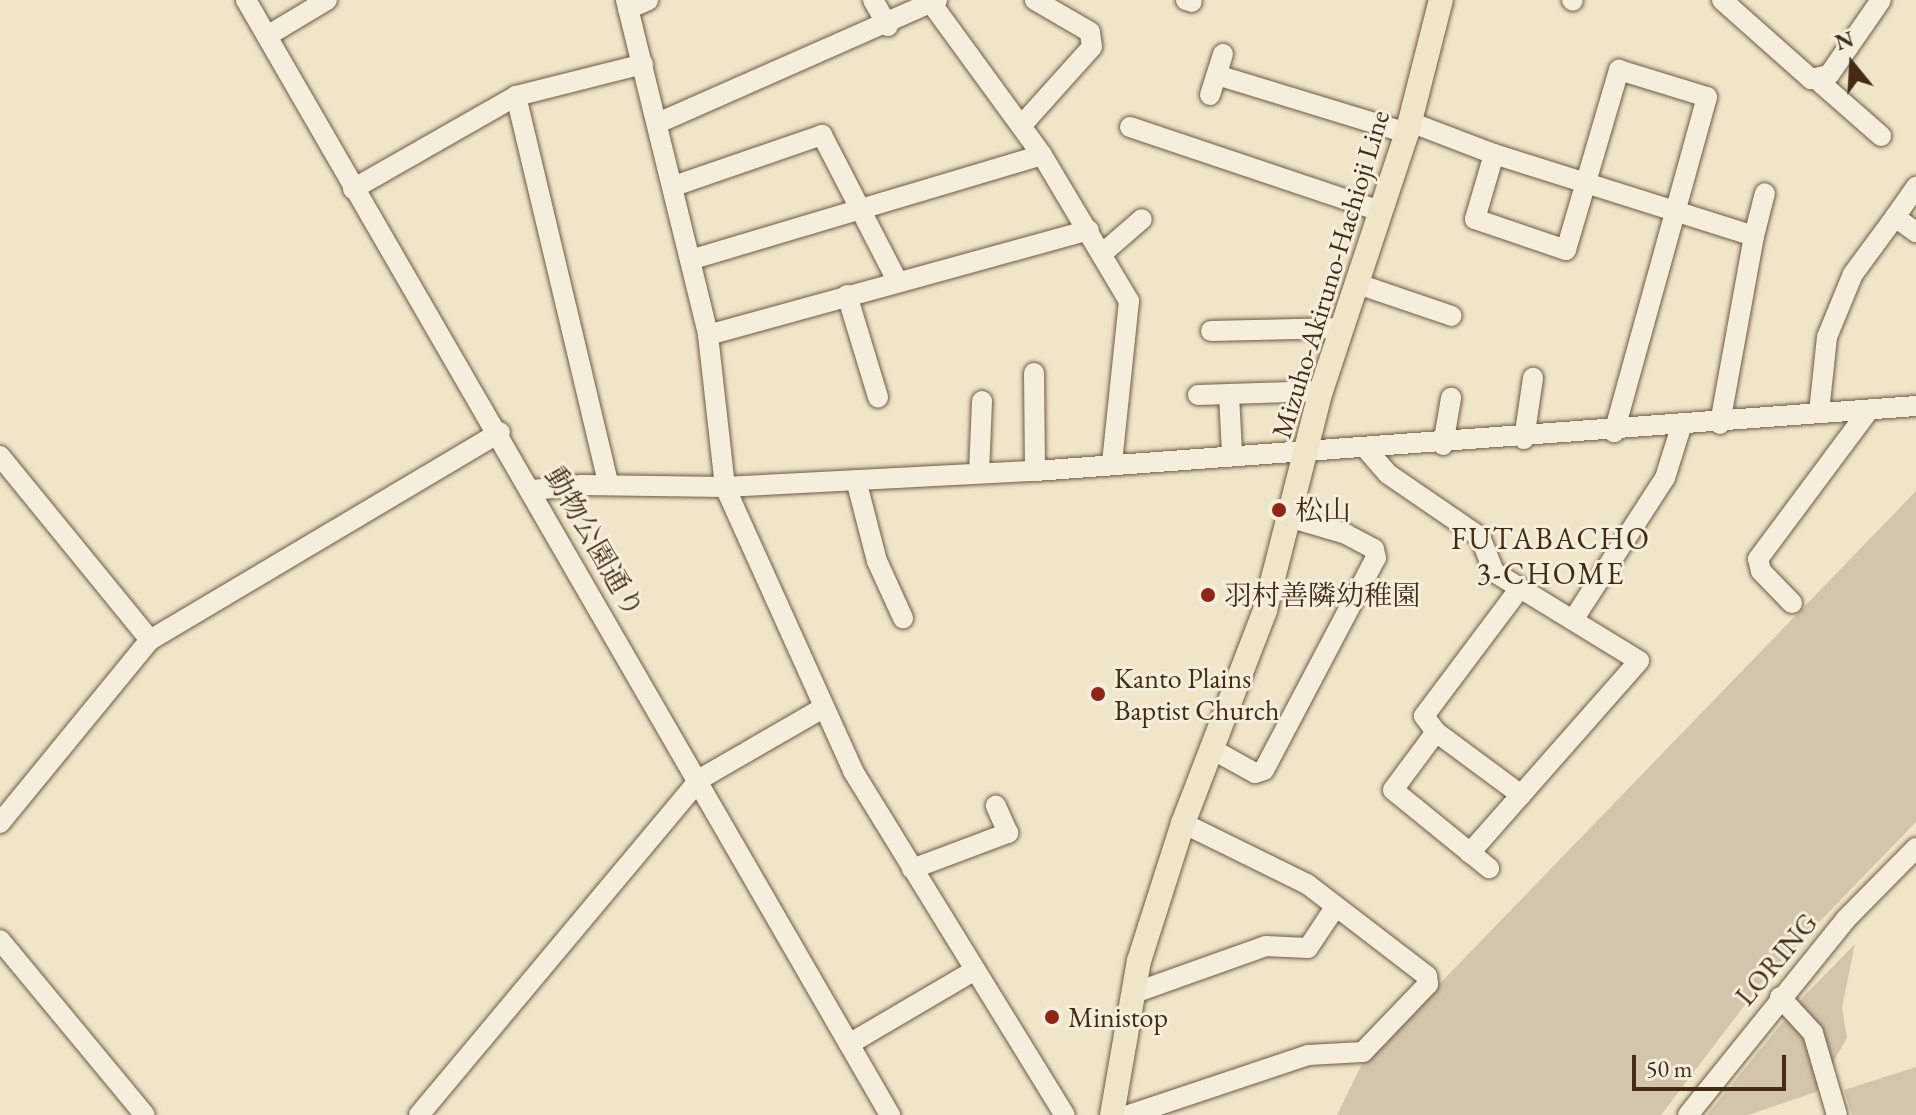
<!DOCTYPE html>
<html>
<head>
<meta charset="utf-8">
<style>
  body { margin:0 }
  #map { position:relative; width:1916px; height:1115px; overflow:hidden; background:#efe5c9; font-family:"EB Garamond","Noto Serif JP",serif }
  div>[style] { position:absolute }
  .green>* { inset:0; background:#d2c5ab }
  .roads { filter:drop-shadow(0 0 2px #6f5a43) drop-shadow(0 0 2px #6f5a43) }
  .minor>* { height:20px; margin:-10px; padding:0 10px; transform-origin:10px; border-radius:10px; background:#f5eedc }
  .major>* { height:24px; margin:-12px; padding:0 12px; transform-origin:12px; border-radius:12px; background:#efe5c9 }
  .dots>* { width:22px; height:22px; translate:-50% -50%; box-sizing:border-box; border:4px solid #f5eedc; border-radius:50% }
  span { translate:-50% -50%; white-space:nowrap; text-align:center; line-height:1.15; -webkit-text-stroke:6px #f5eedc; paint-order:stroke }
  .street-label { font-size:28px; color:#442b16 }
  .poi-label { font-size:28px; color:#442b16 }
  .left { translate:0 -50%; text-align:left }
  .neighbourhood-label { font-size:30px; color:#442b16; letter-spacing:2px }
  .north { position:absolute; left:1812px; top:24px; width:80px; height:80px; -webkit-text-stroke:6px #f5eedc; paint-order:stroke; rotate:342deg; font-size:22px; font-weight:700; line-height:32px; text-align:center; color:#442b16 }
  .north::after { content:''; display:block; margin:auto; width:28px; height:36px; background:#442b16; clip-path:polygon(50% 0,100% 100%,50% 72%,0 100%) }
  .scale { position:absolute; left:1632px; top:1055px; width:154px; height:36px; box-sizing:border-box; border:4px solid #442b16; border-top:0; padding-left:10px; font-size:24px; line-height:28px; white-space:nowrap; color:#442b16; -webkit-text-stroke:6px #f5eedc; paint-order:stroke }
</style>
</head>
<body>
<div id="map">
  <div class="green">
    <div style="clip-path:polygon(1916px 491px,1916px 822px,1767px 976px,1661px 1115px,1337px 1115px,1362px 1064px)"></div>
    <div style="clip-path:polygon(1855px 944px,1842px 1007px,1847px 1038px,1816px 1092px,1748px 1115px,1707px 1115px,1805px 995px)"></div>
    <div style="clip-path:polygon(1916px 1067px,1916px 1115px,1852px 1115px,1844px 1090px)"></div>
  </div>
  <div class="roads">
    <div class="minor">
      <div style="left:246px;top:0;width:1288px;rotate:59.99deg"></div>
      <div style="left:626px;top:0;width:345px;rotate:76.2deg"></div>
      <div style="left:708px;top:335px;width:153px;rotate:83.6deg"></div>
      <div style="left:725px;top:487px;width:312px;rotate:65.7deg"></div>
      <div style="left:853px;top:771px;width:404px;rotate:58.4deg"></div>
      <div style="left:873px;top:0;width:30px;rotate:60deg"></div>
      <div style="left:929px;top:0;width:192px;rotate:53.9deg"></div>
      <div style="left:1042px;top:155px;width:170px;rotate:59.2deg"></div>
      <div style="left:1129px;top:301px;width:164px;rotate:96deg"></div>
      <div style="left:1186px;top:0;width:6px;rotate:18deg"></div>
      <div style="left:1572px;top:0;width:1px;rotate:45deg"></div>
      <div style="left:1722px;top:0;width:119px;rotate:41.6deg"></div>
      <div style="left:1811px;top:79px;width:18px;rotate:-13deg"></div>
      <div style="left:1829px;top:75px;width:91px;rotate:-55.3deg"></div>
      <div style="left:628px;top:9px;width:22px;rotate:-24deg"></div>
      <div style="left:267px;top:36px;width:70px;rotate:-31deg"></div>
      <div style="left:1217px;top:75px;width:199px;rotate:17deg"></div>
      <div style="left:1815px;top:78px;width:88px;rotate:41.3deg"></div>
      <div style="left:1210px;top:95px;width:43px;rotate:-72.4deg"></div>
      <div style="left:516px;top:96px;width:400px;rotate:76.6deg"></div>
      <div style="left:1410px;top:122px;width:90px;rotate:20.9deg"></div>
      <div style="left:1494px;top:154px;width:273px;rotate:17.5deg"></div>
      <div style="left:1754px;top:236px;width:191px;rotate:100.3deg"></div>
      <div style="left:658px;top:123px;width:305px;rotate:-23.8deg"></div>
      <div style="left:1021px;top:126px;width:106px;rotate:-48.1deg"></div>
      <div style="left:1092px;top:47px;width:15px;rotate:-98deg"></div>
      <div style="left:1090px;top:32px;width:64px;rotate:-149.8deg"></div>
      <div style="left:1130px;top:127px;width:266px;rotate:18.6deg"></div>
      <div style="left:1494px;top:154px;width:68px;rotate:106.3deg"></div>
      <div style="left:1475px;top:219px;width:96px;rotate:18.8deg"></div>
      <div style="left:1566px;top:250px;width:188px;rotate:-73.6deg"></div>
      <div style="left:1619px;top:70px;width:92px;rotate:17.1deg"></div>
      <div style="left:1707px;top:97px;width:348px;rotate:105.5deg"></div>
      <div style="left:674px;top:186px;width:157px;rotate:-19deg"></div>
      <div style="left:822px;top:135px;width:165px;rotate:62.7deg"></div>
      <div style="left:353px;top:189px;width:188px;rotate:-29.7deg"></div>
      <div style="left:516px;top:96px;width:131px;rotate:-14.1deg"></div>
      <div style="left:1895px;top:217px;width:37px;rotate:-55deg"></div>
      <div style="left:1754px;top:236px;width:44px;rotate:-75.7deg"></div>
      <div style="left:1104px;top:252px;width:50px;rotate:-41deg"></div>
      <div style="left:690px;top:260px;width:367px;rotate:-16.6deg"></div>
      <div style="left:1355px;top:283px;width:102px;rotate:18.8deg"></div>
      <div style="left:847px;top:295px;width:107px;rotate:73.1deg"></div>
      <div style="left:1211px;top:331px;width:129px;rotate:-1.3deg"></div>
      <div style="left:708px;top:335px;width:395px;rotate:-15.4deg"></div>
      <div style="left:1034px;top:373px;width:98px;rotate:89.4deg"></div>
      <div style="left:1229px;top:394px;width:59px;rotate:87.1deg"></div>
      <div style="left:1198px;top:395px;width:123px;rotate:-1.9deg"></div>
      <div style="left:1819px;top:412px;width:75px;rotate:-83.9deg"></div>
      <div style="left:1827px;top:337px;width:68px;rotate:-67.6deg"></div>
      <div style="left:1853px;top:274px;width:71px;rotate:-53.6deg"></div>
      <div style="left:1895px;top:217px;width:26px;rotate:36deg"></div>
      <div style="left:1524px;top:439px;width:62px;rotate:-81.6deg"></div>
      <div style="left:1443px;top:445px;width:48px;rotate:-80.3deg"></div>
      <div style="left:1368px;top:451px;width:30px;rotate:49deg"></div>
      <div style="left:1388px;top:474px;width:112px;rotate:34.4deg"></div>
      <div style="left:1480px;top:537px;width:38px;rotate:68deg"></div>
      <div style="left:1494px;top:572px;width:170px;rotate:31.5deg"></div>
      <div style="left:1639px;top:661px;width:256px;rotate:131.4deg"></div>
      <div style="left:0;top:456px;width:237px;rotate:50.8deg"></div>
      <div style="left:979px;top:473px;width:72px;rotate:-87.6deg"></div>
      <div style="left:856px;top:480px;width:84px;rotate:75.5deg"></div>
      <div style="left:877px;top:561px;width:63px;rotate:65.5deg"></div>
      <div style="left:533px;top:490px;width:49px;rotate:-5.8deg"></div>
      <div style="left:582px;top:485px;width:143px;rotate:0.8deg"></div>
      <div style="left:725px;top:487px;width:310px;rotate:-3deg"></div>
      <div style="left:1035px;top:471px;width:883px;rotate:-4.22deg"></div>
      <div style="left:1520px;top:588px;width:160px;rotate:126.9deg"></div>
      <div style="left:1424px;top:716px;width:20px;rotate:53deg"></div>
      <div style="left:1436px;top:732px;width:106px;rotate:36.5deg"></div>
      <div style="left:1792px;top:603px;width:45px;rotate:-134.1deg"></div>
      <div style="left:1761px;top:571px;width:12px;rotate:-104deg"></div>
      <div style="left:1758px;top:559px;width:182px;rotate:-53.3deg"></div>
      <div style="left:1573px;top:620px;width:169px;rotate:-57.1deg"></div>
      <div style="left:1665px;top:478px;width:53px;rotate:-72.6deg"></div>
      <div style="left:1436px;top:732px;width:72px;rotate:126.6deg"></div>
      <div style="left:1393px;top:790px;width:124px;rotate:39.1deg"></div>
      <div style="left:1210px;top:748px;width:51px;rotate:29.1deg"></div>
      <div style="left:1255px;top:773px;width:9px;rotate:-18deg"></div>
      <div style="left:1264px;top:770px;width:240px;rotate:-62.2deg"></div>
      <div style="left:1376px;top:558px;width:9px;rotate:-103deg"></div>
      <div style="left:1374px;top:549px;width:32px;rotate:-152deg"></div>
      <div style="left:1346px;top:534px;width:56px;rotate:-163.5deg"></div>
      <div style="left:0;top:823px;width:237px;rotate:-50.7deg"></div>
      <div style="left:150px;top:640px;width:407px;rotate:-30.7deg"></div>
      <div style="left:912px;top:869px;width:103px;rotate:-20.6deg"></div>
      <div style="left:1008px;top:833px;width:30px;rotate:-114deg"></div>
      <div style="left:0;top:940px;width:227px;rotate:50.4deg"></div>
      <div style="left:1134px;top:993px;width:140px;rotate:-19.6deg"></div>
      <div style="left:1266px;top:946px;width:42px;rotate:2.7deg"></div>
      <div style="left:1308px;top:948px;width:50px;rotate:-56.3deg"></div>
      <div style="left:1780px;top:997px;width:49px;rotate:47.5deg"></div>
      <div style="left:1813px;top:1033px;width:85px;rotate:73.7deg"></div>
      <div style="left:849px;top:1044px;width:146px;rotate:-30.4deg"></div>
      <div style="left:419px;top:1115px;width:438px;rotate:-50.1deg"></div>
      <div style="left:700px;top:779px;width:140px;rotate:-30deg"></div>
      <div style="left:1129px;top:1115px;width:189px;rotate:-18.5deg"></div>
      <div style="left:1308px;top:1055px;width:55px;rotate:-3.1deg"></div>
      <div style="left:1363px;top:1052px;width:94px;rotate:-46.3deg"></div>
      <div style="left:1428px;top:984px;width:8px;rotate:-97deg"></div>
      <div style="left:1427px;top:976px;width:151px;rotate:-142.5deg"></div>
      <div style="left:1307px;top:884px;width:138px;rotate:-153.8deg"></div>
      <div style="left:1688px;top:1115px;width:252px;rotate:-51.1deg"></div>
      <div style="left:1846px;top:919px;width:100px;rotate:-45.4deg"></div>
    </div>
    <div class="major">
      <div style="left:1112px;top:1115px;width:156px;rotate:-80.1deg"></div>
      <div style="left:1139px;top:961px;width:145px;rotate:-72.3deg"></div>
      <div style="left:1183px;top:823px;width:228px;rotate:-68.9deg"></div>
      <div style="left:1265px;top:610px;width:226px;rotate:-75.7deg"></div>
      <div style="left:1321px;top:391px;width:272px;rotate:-71.6deg"></div>
      <div style="left:1407px;top:133px;width:137px;rotate:-75.7deg"></div>
    </div>
  </div>
  <div class="dots">
    <div style="left:1279px;top:510px;background:#8f2418"></div>
    <div style="left:1208px;top:595px;background:#8f2418"></div>
    <div style="left:1098px;top:694px;background:#8f2418"></div>
    <div style="left:1052px;top:1017px;background:#8f2418"></div>
  </div>
  <div class="street-label">
    <span style="left:1330px;top:274px;rotate:-73deg">Mizuho-Akiruno-Hachioji Line</span>
    <span style="left:595px;top:542px;rotate:60deg">動物公園通り</span>
    <span style="left:1776px;top:959px;rotate:-50deg">LORING</span>
  </div>
  <div class="poi-label">
    <span class="left" style="left:1295px;top:510px">松山</span>
    <span class="left" style="left:1224px;top:595px">羽村善隣幼稚園</span>
    <span class="left" style="left:1114px;top:694px">Kanto Plains<br>Baptist Church</span>
    <span class="left" style="left:1068px;top:1017px">Ministop</span>
  </div>
  <div class="neighbourhood-label">
    <span style="left:1551px;top:556px">FUTABACHO<br>3-CHOME</span>
  </div>
  <div class="north">N</div>
  <div class="scale">50 m</div>
</div>
</body>
</html>
